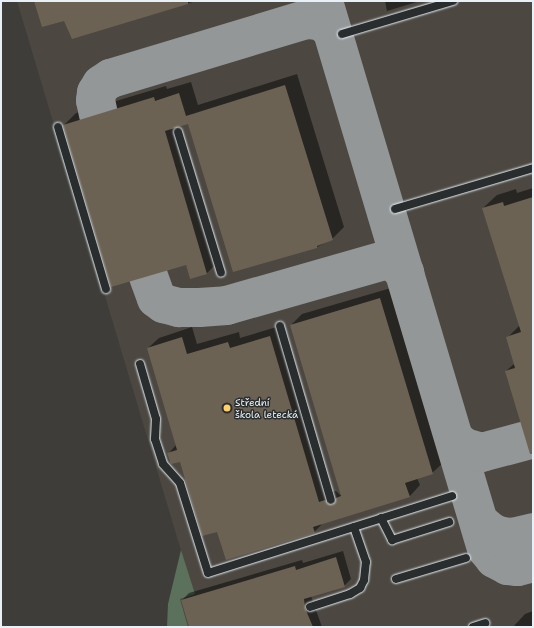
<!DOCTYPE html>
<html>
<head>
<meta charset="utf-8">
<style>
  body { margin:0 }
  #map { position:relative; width:534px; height:628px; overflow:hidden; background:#3e3d39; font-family:"Shantell Sans",sans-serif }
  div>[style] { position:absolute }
  .built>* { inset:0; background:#4c4841 }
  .green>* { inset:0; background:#5b715c }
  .shadow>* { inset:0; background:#0007 }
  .taxiway>* { height:39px; margin:-19.5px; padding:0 19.5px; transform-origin:19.5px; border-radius:19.5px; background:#939798 }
  .building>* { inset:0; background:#6c6253 }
  .roads { filter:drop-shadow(0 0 1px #e8f1f8) drop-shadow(0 0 1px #e8f1f8) }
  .lane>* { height:8px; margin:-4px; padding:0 4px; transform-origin:4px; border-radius:4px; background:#2a2d2e }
  .dots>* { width:11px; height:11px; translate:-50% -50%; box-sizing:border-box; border:2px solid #2a2d2e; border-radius:50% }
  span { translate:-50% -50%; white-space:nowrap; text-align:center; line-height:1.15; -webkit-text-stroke:3px #2a2d2e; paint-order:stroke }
  .poi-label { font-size:10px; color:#e8f1f8 }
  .left { translate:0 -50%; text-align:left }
  .frame { position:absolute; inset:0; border:2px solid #e8f1f8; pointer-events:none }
</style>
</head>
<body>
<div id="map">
  <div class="built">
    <div style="clip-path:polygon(17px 1px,533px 1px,533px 627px,188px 627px,180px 599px,194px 594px)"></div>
  </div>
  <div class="green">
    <div style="clip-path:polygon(181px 550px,195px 594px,180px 599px,188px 627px,167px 627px,168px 604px)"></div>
  </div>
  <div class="shadow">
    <div style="clip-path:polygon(35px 1px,196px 1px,72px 38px,65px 20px)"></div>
    <div style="clip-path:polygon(385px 1px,420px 1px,387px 11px)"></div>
    <div style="clip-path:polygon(297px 74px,344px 227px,332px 239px,317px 247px,188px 123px,178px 126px,219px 261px,207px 273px,190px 278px,186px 264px,64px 125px,76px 113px,166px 86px,167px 89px,191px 82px,198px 105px)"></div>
    <div style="clip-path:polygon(533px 188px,533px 460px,506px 371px,515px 363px,508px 337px,520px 325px,483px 208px,497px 195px,516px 189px,517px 193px)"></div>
    <div style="clip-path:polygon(391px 288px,443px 463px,432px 473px,417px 478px,420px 485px,410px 496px,324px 522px,314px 532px,168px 454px,176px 445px,148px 348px,159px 338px,192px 327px,197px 344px,239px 332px,240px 338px,280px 326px,330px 492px,336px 491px,340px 495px,342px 493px,291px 325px,302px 314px)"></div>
    <div style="clip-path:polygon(343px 551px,351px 579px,344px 586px,311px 596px,322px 627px,190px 627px,182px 600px,189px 593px,302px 560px,303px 563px)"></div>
    <div style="clip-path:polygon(533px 611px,533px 627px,513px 627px,525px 614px)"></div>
  </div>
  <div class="taxiway">
    <div style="left:323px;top:1px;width:571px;rotate:73.41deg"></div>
    <div style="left:486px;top:548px;width:13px;rotate:51deg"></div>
    <div style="left:494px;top:558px;width:15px;rotate:28deg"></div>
    <div style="left:507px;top:565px;width:10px;rotate:6deg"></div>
    <div style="left:517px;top:566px;width:16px;rotate:-14deg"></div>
    <div style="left:98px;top:114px;width:14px;rotate:-102deg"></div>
    <div style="left:95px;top:100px;width:8px;rotate:-83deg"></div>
    <div style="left:96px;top:92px;width:9px;rotate:-58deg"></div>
    <div style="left:101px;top:84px;width:11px;rotate:-34deg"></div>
    <div style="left:110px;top:78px;width:205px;rotate:-16.8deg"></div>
    <div style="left:306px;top:19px;width:14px;rotate:4deg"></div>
    <div style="left:320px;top:20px;width:14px;rotate:39deg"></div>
    <div style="left:148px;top:276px;width:23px;rotate:70deg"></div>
    <div style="left:156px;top:298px;width:9px;rotate:36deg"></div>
    <div style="left:163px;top:303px;width:16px;rotate:15deg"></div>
    <div style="left:178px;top:307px;width:21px"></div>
    <div style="left:199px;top:307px;width:27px;rotate:-4deg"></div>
    <div style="left:226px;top:305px;width:164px;rotate:-15.9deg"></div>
    <div style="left:384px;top:260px;width:9px;rotate:6deg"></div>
    <div style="left:393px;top:261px;width:16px;rotate:45deg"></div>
    <div style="left:454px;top:439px;width:13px;rotate:39deg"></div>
    <div style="left:464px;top:447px;width:18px;rotate:16deg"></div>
    <div style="left:481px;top:452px;width:47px;rotate:-14.9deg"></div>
    <div style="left:479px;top:522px;width:16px;rotate:40deg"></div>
    <div style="left:491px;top:532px;width:11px;rotate:22deg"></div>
    <div style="left:501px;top:536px;width:11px;rotate:5deg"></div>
    <div style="left:512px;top:537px;width:22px;rotate:-13deg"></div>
  </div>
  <div class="building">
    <div style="clip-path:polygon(34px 1px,188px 1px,188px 4px,72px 39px,64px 21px,42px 27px)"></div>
    <div style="clip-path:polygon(285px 85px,333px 240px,317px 246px,317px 248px,233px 272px,188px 124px,165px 131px,207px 274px,190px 279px,186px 265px,111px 287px,63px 125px,154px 97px,155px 101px,179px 93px,186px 116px)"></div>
    <div style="clip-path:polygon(533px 197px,533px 454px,530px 454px,505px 371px,515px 368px,506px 337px,521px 332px,482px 208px,503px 202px,504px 206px)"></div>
    <div style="clip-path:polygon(380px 298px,433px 474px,405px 483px,410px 497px,313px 527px,315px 533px,226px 560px,217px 532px,202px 536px,180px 462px,171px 464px,167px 453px,177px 450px,147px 348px,182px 337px,187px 354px,228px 342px,230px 348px,270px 336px,319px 502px,325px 500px,332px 505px,336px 498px,341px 496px,290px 325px)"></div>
    <div style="clip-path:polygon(336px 557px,345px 587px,304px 599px,305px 608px,313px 627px,189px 627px,181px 600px,295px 566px,296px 570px)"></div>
  </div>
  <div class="roads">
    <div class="lane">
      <div style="left:342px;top:34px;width:116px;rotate:-16.6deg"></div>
      <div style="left:58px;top:127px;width:169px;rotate:73.5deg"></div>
      <div style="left:178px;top:132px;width:147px;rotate:73deg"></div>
      <div style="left:395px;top:209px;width:144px;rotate:-16.5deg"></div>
      <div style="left:280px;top:326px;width:181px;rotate:73.7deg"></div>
      <div style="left:140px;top:364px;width:57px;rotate:73.8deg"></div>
      <div style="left:156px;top:419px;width:20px;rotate:93deg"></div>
      <div style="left:155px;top:439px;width:26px;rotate:72deg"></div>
      <div style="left:163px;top:464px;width:25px;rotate:48deg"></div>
      <div style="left:180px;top:483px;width:94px;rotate:72.7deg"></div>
      <div style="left:208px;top:573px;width:256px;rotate:-17.5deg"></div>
      <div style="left:381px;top:518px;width:25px;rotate:63deg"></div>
      <div style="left:392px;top:540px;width:60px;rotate:-17.5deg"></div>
      <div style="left:396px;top:579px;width:73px;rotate:-16.7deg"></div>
      <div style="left:310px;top:607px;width:42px;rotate:-18deg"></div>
      <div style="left:350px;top:594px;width:12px;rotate:-31deg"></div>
      <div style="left:360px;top:588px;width:9px;rotate:-63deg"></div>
      <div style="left:364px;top:580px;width:18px;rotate:-84deg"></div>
      <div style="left:366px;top:562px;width:37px;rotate:-109deg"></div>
      <div style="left:473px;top:627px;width:13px;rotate:-18deg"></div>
    </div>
  </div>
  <div class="dots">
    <div style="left:227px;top:408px;background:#ffd166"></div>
  </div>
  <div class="poi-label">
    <span class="left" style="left:235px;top:408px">Střední<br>škola letecká</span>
  </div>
  <div class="frame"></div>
</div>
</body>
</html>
